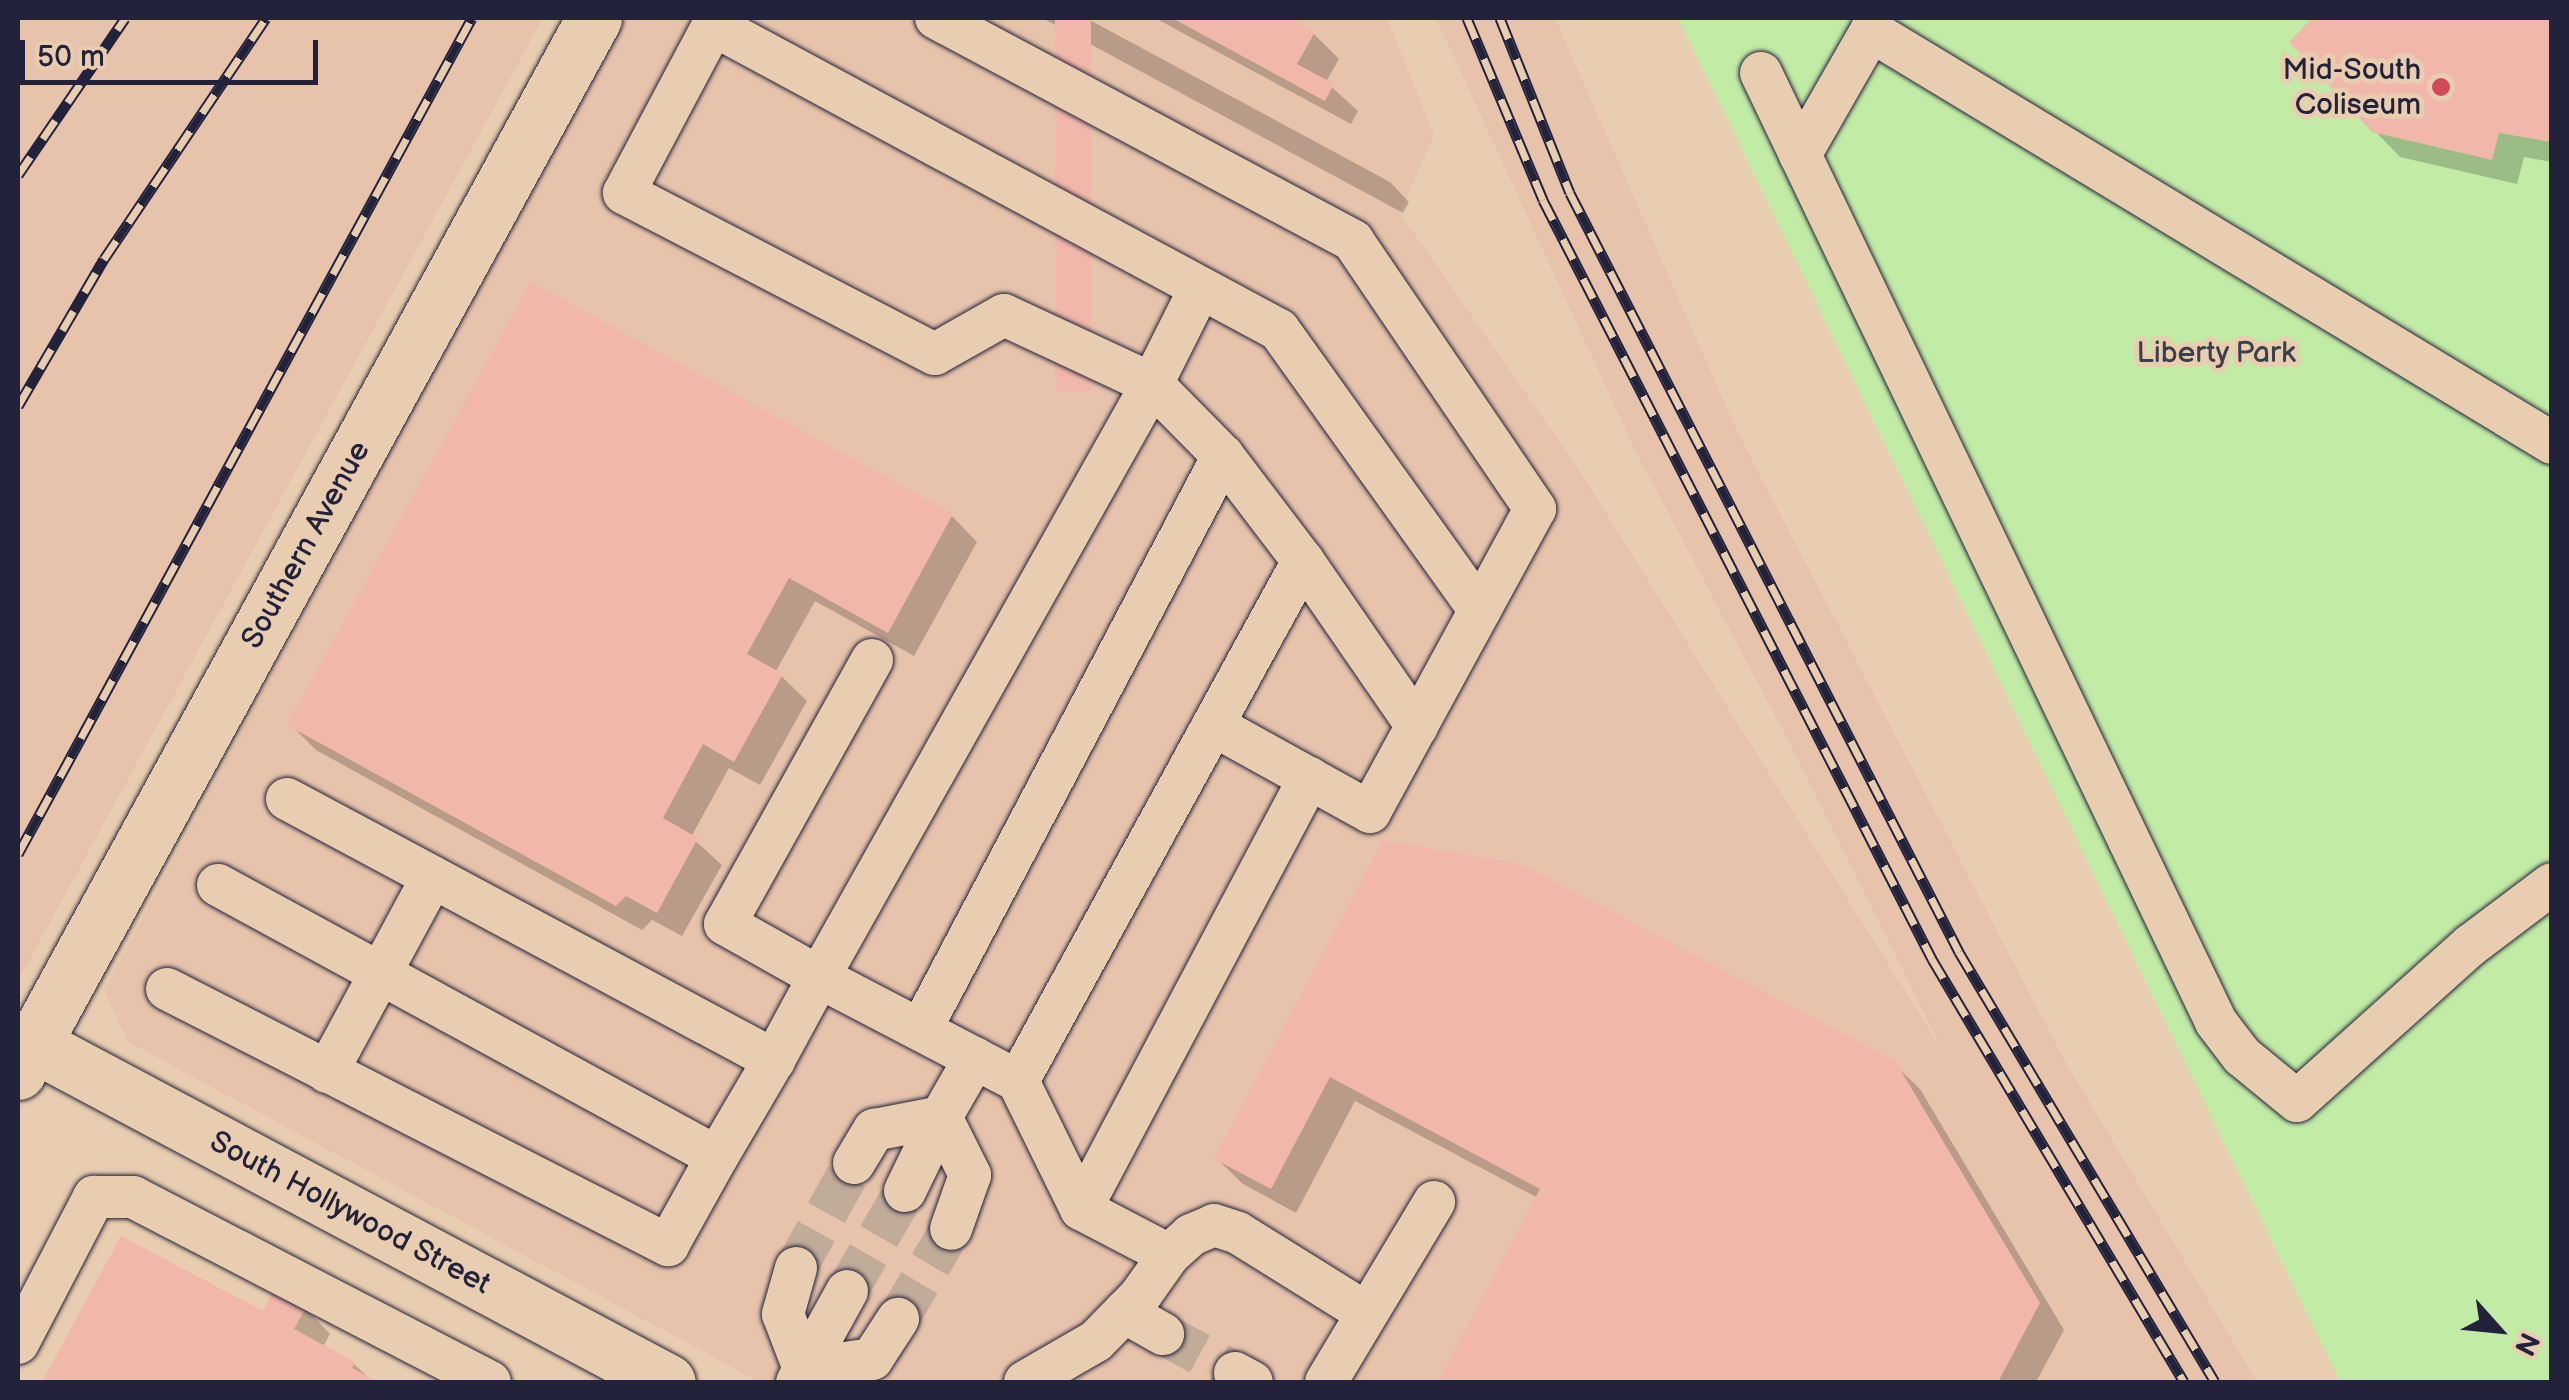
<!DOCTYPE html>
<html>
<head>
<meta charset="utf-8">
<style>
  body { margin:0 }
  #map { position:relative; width:2569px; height:1400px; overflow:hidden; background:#e9cdb0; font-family:"Balsamiq Sans",sans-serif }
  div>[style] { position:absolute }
  .built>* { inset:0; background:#e7c3ac }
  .green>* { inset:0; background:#c2eba6 }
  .shadow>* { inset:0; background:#0003 }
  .building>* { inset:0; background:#f1b7aa; transform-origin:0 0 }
  .minor-tunnel>* { height:42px; margin-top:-21px; transform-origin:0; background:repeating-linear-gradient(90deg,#c1ab99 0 42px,transparent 0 63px) }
  .roads { filter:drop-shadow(0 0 2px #22223b) drop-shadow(0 0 2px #22223b) }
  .minor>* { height:42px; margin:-21px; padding:0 21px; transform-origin:21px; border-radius:21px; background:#e9cdb0 }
  .major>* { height:55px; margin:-27.5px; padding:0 27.5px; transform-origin:27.5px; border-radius:27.5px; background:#e9cdb0 }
  .rail>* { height:11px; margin-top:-5.5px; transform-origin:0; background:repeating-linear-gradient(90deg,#e9cdb0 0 22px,#22223b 0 44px); box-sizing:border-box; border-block:2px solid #22223b }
  .dots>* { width:28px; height:28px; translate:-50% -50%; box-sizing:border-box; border:5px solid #e9cdb0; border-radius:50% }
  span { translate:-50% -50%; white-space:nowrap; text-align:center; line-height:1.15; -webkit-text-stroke:10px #e9cdb0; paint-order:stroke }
  .poi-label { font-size:30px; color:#22223b }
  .right { translate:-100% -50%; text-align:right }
  .park-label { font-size:30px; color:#3a404b }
  .street-label { font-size:30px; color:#22223b }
  .frame { position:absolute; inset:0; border:20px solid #22223b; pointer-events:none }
  .north { position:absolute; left:2449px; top:1280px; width:100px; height:100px; -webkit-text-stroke:8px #e9cdb0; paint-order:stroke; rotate:117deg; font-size:28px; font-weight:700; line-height:40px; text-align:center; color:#22223b }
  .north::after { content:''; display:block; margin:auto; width:35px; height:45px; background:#22223b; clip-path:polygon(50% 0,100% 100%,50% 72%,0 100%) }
  .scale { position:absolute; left:20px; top:40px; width:298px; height:45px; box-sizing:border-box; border:5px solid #22223b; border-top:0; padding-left:12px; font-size:30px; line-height:35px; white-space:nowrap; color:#22223b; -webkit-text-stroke:8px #e9cdb0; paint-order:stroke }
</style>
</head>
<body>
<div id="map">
  <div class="built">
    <div style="clip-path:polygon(18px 18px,543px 18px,18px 981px)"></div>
    <div style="clip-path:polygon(619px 18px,1387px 18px,1434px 135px,1400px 213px,1576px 465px,1944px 1053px,1793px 750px,1634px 448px,1436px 18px,1555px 18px,1737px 431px,2061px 1054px,2257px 1382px,760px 1382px,128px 1042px,104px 991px)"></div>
  </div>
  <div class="green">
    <div style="clip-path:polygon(1678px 18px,2551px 18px,2551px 1382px,2340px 1382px)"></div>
  </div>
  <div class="shadow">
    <div style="clip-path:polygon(1042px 18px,1086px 18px,1390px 182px,1409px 202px,1403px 213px)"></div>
    <div style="clip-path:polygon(1155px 18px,1284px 18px,1314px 34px,1339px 59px,1326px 82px,1358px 111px,1351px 124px)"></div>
    <div style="clip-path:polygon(2315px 18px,2552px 18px,2552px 162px,2524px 157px,2517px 184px,2400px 157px,2374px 130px)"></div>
    <div style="clip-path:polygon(532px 285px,952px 516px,977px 542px,914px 656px,815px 601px,776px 671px,807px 701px,760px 785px,729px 768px,691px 837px,722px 865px,682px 936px,652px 920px,642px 930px,316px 750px,290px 724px)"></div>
    <div style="clip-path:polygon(1384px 842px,1893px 1063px,1920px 1089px,2064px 1330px,2036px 1382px,1441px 1382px,1538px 1198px,1355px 1101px,1296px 1213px,1243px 1184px,1217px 1159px)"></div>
    <div style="clip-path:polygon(122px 1239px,264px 1315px,305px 1308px,330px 1334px,323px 1347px,354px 1364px,373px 1382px,45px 1382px)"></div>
  </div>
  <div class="building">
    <div style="left:1055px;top:18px;width:36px;height:374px"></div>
    <div style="clip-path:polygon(1172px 18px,1289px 18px,1315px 32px,1297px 64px,1334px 84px,1325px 101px)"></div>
    <div style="clip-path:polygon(2312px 18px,2552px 18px,2552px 142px,2499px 133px,2492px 160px,2372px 132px,2289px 42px)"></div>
    <div style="clip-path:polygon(531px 282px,953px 514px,888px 633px,789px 578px,747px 654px,783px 674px,734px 762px,703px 744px,663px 818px,698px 838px,657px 913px,626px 896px,616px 906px,287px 725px)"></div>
    <div style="clip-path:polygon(1383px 840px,1521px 864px,1895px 1061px,2040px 1303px,1998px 1382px,1438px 1382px,1540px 1189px,1330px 1077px,1271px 1189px,1214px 1159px)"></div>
    <div style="clip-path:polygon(121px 1236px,263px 1311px,274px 1289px,307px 1306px,294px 1329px,355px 1362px,352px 1368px,378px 1382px,42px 1382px)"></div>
  </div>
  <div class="minor-tunnel">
    <div style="left:796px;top:1268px;width:120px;rotate:-61.1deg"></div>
    <div style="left:847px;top:1291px;width:116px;rotate:-59.9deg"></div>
    <div style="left:898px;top:1319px;width:104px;rotate:-59.5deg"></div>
    <div style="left:1163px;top:1334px;width:82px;rotate:28.4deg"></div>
  </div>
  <div class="roads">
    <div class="minor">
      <div style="left:717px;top:18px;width:198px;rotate:118deg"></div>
      <div style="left:624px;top:193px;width:350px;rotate:27.4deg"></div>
      <div style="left:935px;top:354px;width:79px;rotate:-29.5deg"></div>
      <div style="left:1004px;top:315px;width:163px;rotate:25deg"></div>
      <div style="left:1152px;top:384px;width:107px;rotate:-63.4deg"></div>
      <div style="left:936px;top:18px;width:473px;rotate:28.1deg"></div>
      <div style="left:1353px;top:241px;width:324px;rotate:55.8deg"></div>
      <div style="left:1535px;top:509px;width:345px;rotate:118.6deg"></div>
      <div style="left:1370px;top:812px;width:179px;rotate:-151deg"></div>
      <div style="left:713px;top:25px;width:643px;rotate:28.32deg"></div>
      <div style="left:1279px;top:330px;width:345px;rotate:54.4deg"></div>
      <div style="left:1761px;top:73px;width:1052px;rotate:64.38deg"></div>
      <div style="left:2216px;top:1022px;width:43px;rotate:52.6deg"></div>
      <div style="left:2242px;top:1056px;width:71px;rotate:39.3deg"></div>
      <div style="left:2297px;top:1101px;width:234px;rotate:-41.9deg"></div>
      <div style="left:2471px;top:945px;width:101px;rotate:-37deg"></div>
      <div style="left:1800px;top:155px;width:143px;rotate:-60.2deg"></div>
      <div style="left:1871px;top:31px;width:796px;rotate:31.17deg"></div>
      <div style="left:1303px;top:561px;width:201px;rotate:55.4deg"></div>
      <div style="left:872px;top:660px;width:302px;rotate:119.1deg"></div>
      <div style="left:725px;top:924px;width:108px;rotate:29.4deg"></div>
      <div style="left:819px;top:977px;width:680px;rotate:-60.68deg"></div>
      <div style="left:1152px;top:384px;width:101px;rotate:45.4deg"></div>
      <div style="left:1223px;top:456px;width:648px;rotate:117.79deg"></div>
      <div style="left:287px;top:799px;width:553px;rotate:28.19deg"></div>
      <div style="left:774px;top:1060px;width:94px;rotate:-61.5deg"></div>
      <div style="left:819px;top:977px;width:225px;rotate:27.6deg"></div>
      <div style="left:1018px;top:1081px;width:593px;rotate:-61.27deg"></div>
      <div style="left:1303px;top:561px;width:132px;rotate:-127.3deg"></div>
      <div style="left:218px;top:885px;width:568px;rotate:28.59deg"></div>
      <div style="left:717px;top:1157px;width:113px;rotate:-59.6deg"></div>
      <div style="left:167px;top:989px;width:563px;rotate:27.07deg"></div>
      <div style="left:668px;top:1245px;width:101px;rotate:-60.9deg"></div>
      <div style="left:327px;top:1072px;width:218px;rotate:-61.6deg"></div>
      <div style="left:1018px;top:1081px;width:143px;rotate:63.8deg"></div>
      <div style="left:941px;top:1117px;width:65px;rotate:63.4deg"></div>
      <div style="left:970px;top:1175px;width:57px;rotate:109.4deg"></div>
      <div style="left:854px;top:1163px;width:39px;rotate:-59deg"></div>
      <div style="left:874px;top:1130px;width:68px;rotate:-11deg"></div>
      <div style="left:941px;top:1117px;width:68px;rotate:-60deg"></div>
      <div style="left:905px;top:1191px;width:82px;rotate:-64.1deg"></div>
      <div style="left:1169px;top:1255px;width:99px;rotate:-152.4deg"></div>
      <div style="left:1081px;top:1209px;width:488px;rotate:-62.1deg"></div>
      <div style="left:796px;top:1268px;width:48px;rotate:105.8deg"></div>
      <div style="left:783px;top:1314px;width:59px;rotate:69.1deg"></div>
      <div style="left:804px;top:1369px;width:15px;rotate:118deg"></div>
      <div style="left:1124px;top:1312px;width:45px;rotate:29.4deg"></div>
      <div style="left:18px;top:1343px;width:165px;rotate:-62.5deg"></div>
      <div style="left:94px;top:1197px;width:39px"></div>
      <div style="left:133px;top:1197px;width:402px;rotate:27.4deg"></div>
      <div style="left:804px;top:1369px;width:69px;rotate:-8.4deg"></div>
      <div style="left:872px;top:1359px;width:48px;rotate:-57deg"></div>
      <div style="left:804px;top:1369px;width:89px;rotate:-61.1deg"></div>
      <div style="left:1235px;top:1373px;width:19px;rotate:28deg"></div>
      <div style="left:1025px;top:1382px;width:82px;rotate:-30deg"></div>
      <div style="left:1096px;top:1341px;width:63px;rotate:-45.6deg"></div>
      <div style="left:1140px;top:1296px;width:50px;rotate:-54.7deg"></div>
      <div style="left:1169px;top:1255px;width:30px;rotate:-42deg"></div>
      <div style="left:1191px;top:1235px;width:25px;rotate:-23deg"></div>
      <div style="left:1214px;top:1225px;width:25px;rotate:18deg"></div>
      <div style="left:1238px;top:1233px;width:150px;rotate:31.9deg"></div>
      <div style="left:1326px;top:1382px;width:210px;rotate:-59deg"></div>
    </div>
    <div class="major">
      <div style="left:33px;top:1044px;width:719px;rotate:28.03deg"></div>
      <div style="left:18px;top:1072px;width:1201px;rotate:-61.34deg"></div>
    </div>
  </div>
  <div class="rail">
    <div style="left:1467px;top:18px;width:197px;rotate:67.3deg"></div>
    <div style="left:1543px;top:200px;width:853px;rotate:62.86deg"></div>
    <div style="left:1932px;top:959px;width:492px;rotate:59.2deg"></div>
    <div style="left:1500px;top:18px;width:188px;rotate:68.2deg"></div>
    <div style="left:1570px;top:193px;width:853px;rotate:62.86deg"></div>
    <div style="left:1959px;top:952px;width:500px;rotate:59.23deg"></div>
    <div style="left:18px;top:175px;width:190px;rotate:-55.7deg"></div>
    <div style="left:18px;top:406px;width:170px;rotate:-59.7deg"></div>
    <div style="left:104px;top:259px;width:290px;rotate:-56.1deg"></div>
    <div style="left:18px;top:854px;width:951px;rotate:-61.5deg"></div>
  </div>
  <div class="dots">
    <div style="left:2441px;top:87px;background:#d1495b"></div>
  </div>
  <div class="poi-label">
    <span class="right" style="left:2421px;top:87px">Mid-South<br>Coliseum</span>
  </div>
  <div class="park-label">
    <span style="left:2216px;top:353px">Liberty Park</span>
  </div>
  <div class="street-label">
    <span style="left:306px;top:545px;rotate:-61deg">Southern Avenue</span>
    <span style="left:350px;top:1213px;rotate:28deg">South Hollywood Street</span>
  </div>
  <div class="frame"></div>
  <div class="north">N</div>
  <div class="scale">50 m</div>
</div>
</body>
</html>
